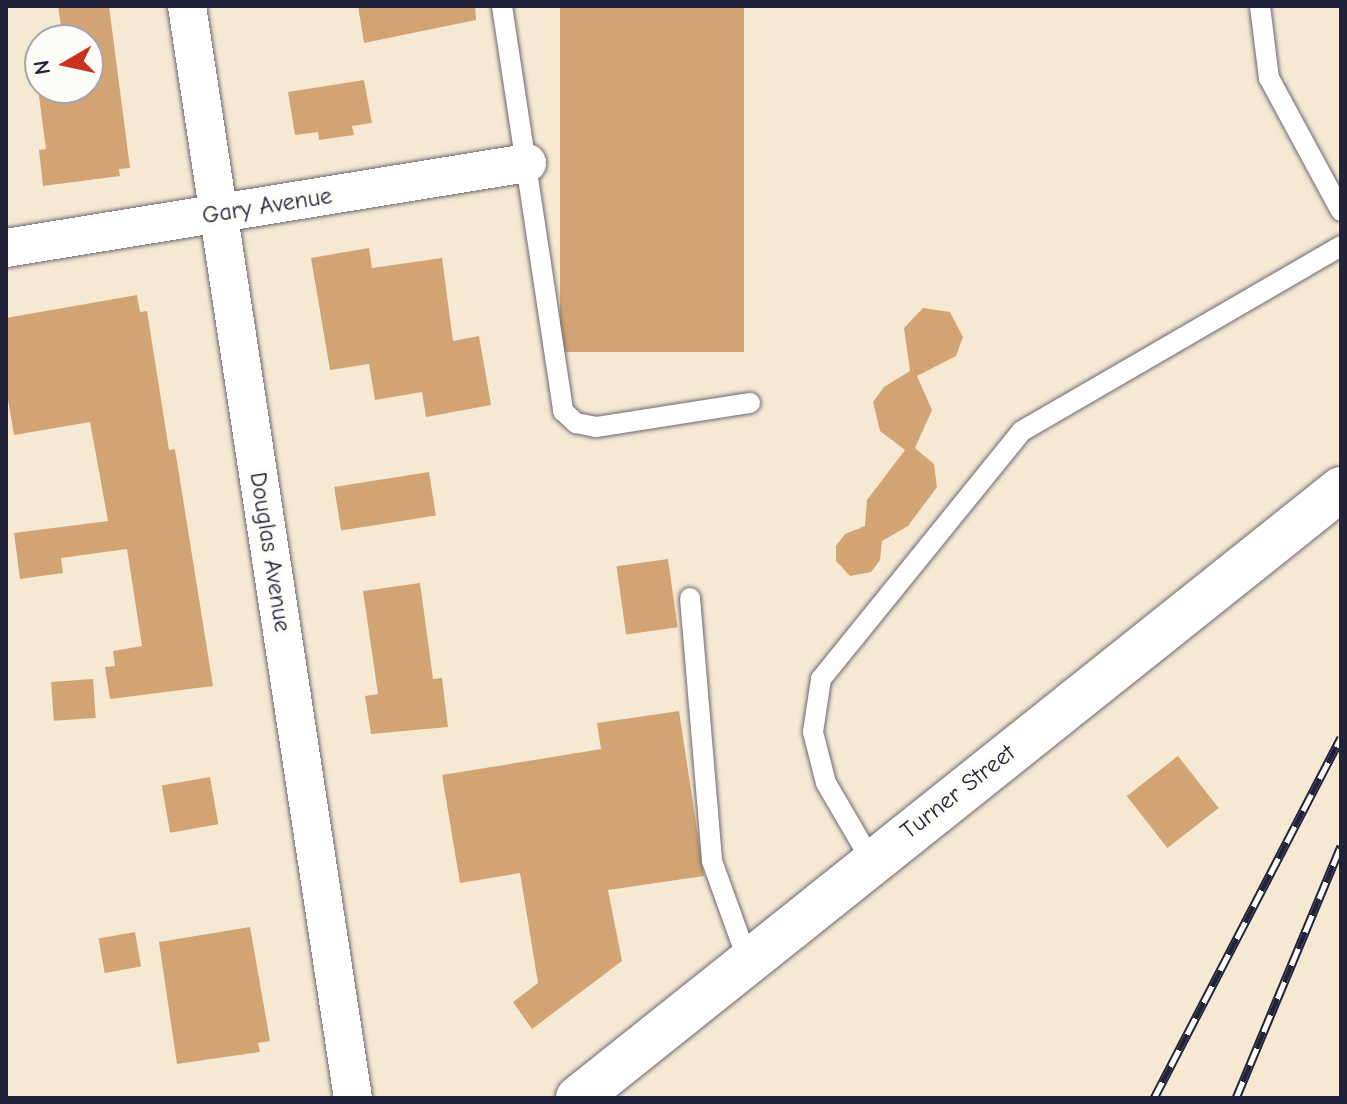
<!DOCTYPE html>
<html>
<head>
<meta charset="utf-8">
<style>
  body { margin:0 }
  #map { position:relative; width:1347px; height:1104px; overflow:hidden; background:#f6e9d4; font-family:"Comic Neue",sans-serif }
  div>[style] { position:absolute }
  .building>* { inset:0; background:#d3a473; transform-origin:0 0 }
  .roads { filter:drop-shadow(0 0 2px #6c6871) drop-shadow(0 0 2px #6c6871) }
  .service>* { height:20px; margin:-10px; padding:0 10px; transform-origin:10px; border-radius:10px; background:#fff }
  .minor>* { height:38px; margin:-19px; padding:0 19px; transform-origin:19px; border-radius:19px; background:#fff }
  .tertiary>* { height:44px; margin:-22px; padding:0 22px; transform-origin:22px; border-radius:22px; background:#fff }
  .rail>* { height:9px; margin-top:-4.5px; transform-origin:0; background:repeating-linear-gradient(90deg,#fdfcf7 0 18px,#22223b 0 36px); box-sizing:border-box; border-block:2px solid #22223b }
  span { translate:-50% -50%; white-space:nowrap; text-align:center; line-height:1.15; -webkit-text-stroke:8px #fdfcf7; paint-order:stroke }
  .street-label { font-size:24px; color:#22223b }
  .frame { position:absolute; inset:0; border:8px solid #22223b; pointer-events:none }
  .north { position:absolute; left:24px; top:24px; width:80px; height:80px; box-sizing:border-box; background:#fdfcf7; border:2px solid #a5a5ac; border-radius:50%; rotate:261deg; font-size:22px; font-weight:700; line-height:32px; text-align:center; color:#22223b }
  .north::after { content:''; display:block; margin:auto; width:28px; height:36px; background:#c8321e; clip-path:polygon(50% 0,100% 100%,50% 72%,0 100%) }
</style>
</head>
<body>
<div id="map">
  <div class="building">
    <div style="clip-path:polygon(58px 6px,109px 6px,130px 168px,119px 169px,120px 176px,43px 186px,39px 150px,46px 149px,37px 81px,40px 88px,88px 88px,88px 40px,63px 40px)"></div>
    <div style="clip-path:polygon(358px 6px,475px 6px,476px 20px,364px 43px)"></div>
    <div style="left:560px;top:6px;width:184px;height:346px"></div>
    <div style="clip-path:polygon(364px 80px,372px 123px,352px 126px,354px 135px,319px 140px,318px 132px,295px 135px,288px 92px)"></div>
    <div style="clip-path:polygon(369px 248px,372px 268px,442px 258px,453px 341px,479px 336px,491px 405px,426px 417px,422px 392px,375px 400px,369px 364px,330px 370px,311px 258px)"></div>
    <div style="clip-path:polygon(137px 295px,140px 312px,147px 311px,169px 450px,175px 449px,213px 686px,110px 699px,105px 667px,115px 666px,113px 651px,142px 646px,127px 549px,61px 558px,63px 573px,20px 579px,14px 533px,108px 521px,90px 422px,14px 435px,6px 388px,6px 318px)"></div>
    <div style="clip-path:polygon(923px 308px,950px 312px,963px 337px,956px 356px,917px 376px,932px 410px,915px 448px,934px 464px,937px 487px,908px 526px,882px 541px,880px 560px,871px 572px,850px 576px,836px 561px,836px 546px,845px 534px,865px 526px,867px 500px,905px 450px,880px 431px,873px 402px,884px 387px,910px 371px,904px 328px)"></div>
    <div style="left:429px;top:472px;width:44px;height:96px;rotate:81deg"></div>
    <div style="left:668px;top:559px;width:69px;height:52px;rotate:82deg"></div>
    <div style="clip-path:polygon(420px 583px,433px 679px,442px 678px,448px 727px,371px 734px,365px 696px,378px 694px,363px 591px)"></div>
    <div style="left:93px;top:679px;width:39px;height:42px;rotate:86deg"></div>
    <div style="clip-path:polygon(679px 711px,704px 876px,608px 890px,622px 961px,532px 1029px,513px 1002px,538px 983px,520px 873px,460px 883px,442px 775px,601px 749px,597px 723px)"></div>
    <div style="left:1178px;top:756px;width:66px;height:65px;rotate:52deg"></div>
    <div style="left:210px;top:777px;width:48px;height:49px;rotate:80deg"></div>
    <div style="clip-path:polygon(250px 927px,270px 1041px,258px 1043px,260px 1052px,177px 1064px,159px 942px)"></div>
    <div style="left:135px;top:932px;width:35px;height:37px;rotate:80deg"></div>
  </div>
  <div class="roads">
    <div class="service">
      <div style="left:502px;top:6px;width:410px;rotate:81.4deg"></div>
      <div style="left:563px;top:411px;width:18px;rotate:43deg"></div>
      <div style="left:576px;top:423px;width:20px;rotate:11deg"></div>
      <div style="left:596px;top:427px;width:156px;rotate:-8.9deg"></div>
      <div style="left:1260px;top:6px;width:73px;rotate:82.9deg"></div>
      <div style="left:1269px;top:78px;width:151px;rotate:61.6deg"></div>
      <div style="left:690px;top:598px;width:264px;rotate:85.2deg"></div>
      <div style="left:712px;top:861px;width:103px;rotate:70.2deg"></div>
      <div style="left:871px;top:860px;width:89px;rotate:-120.3deg"></div>
      <div style="left:826px;top:783px;width:53px;rotate:-104.3deg"></div>
      <div style="left:813px;top:732px;width:54px;rotate:-81.4deg"></div>
      <div style="left:821px;top:679px;width:319px;rotate:-51deg"></div>
      <div style="left:1022px;top:431px;width:369px;rotate:-30.1deg"></div>
    </div>
    <div class="minor">
      <div style="left:187px;top:6px;width:1105px;rotate:81.36deg"></div>
      <div style="left:6px;top:248px;width:528px;rotate:-9.27deg"></div>
    </div>
    <div class="tertiary">
      <div style="left:578px;top:1098px;width:976px;rotate:-38.6deg"></div>
    </div>
  </div>
  <div class="rail">
    <div style="left:1154px;top:1098px;width:406px;rotate:-62.6deg"></div>
    <div style="left:1236px;top:1098px;width:273px;rotate:-67.4deg"></div>
  </div>
  <div class="street-label">
    <span style="left:267px;top:206px;rotate:-9deg">Gary Avenue</span>
    <span style="left:270px;top:552px;rotate:81deg">Douglas Avenue</span>
    <span style="left:958px;top:792px;rotate:-38deg">Turner Street</span>
  </div>
  <div class="frame"></div>
  <div class="north">N</div>
</div>
</body>
</html>
